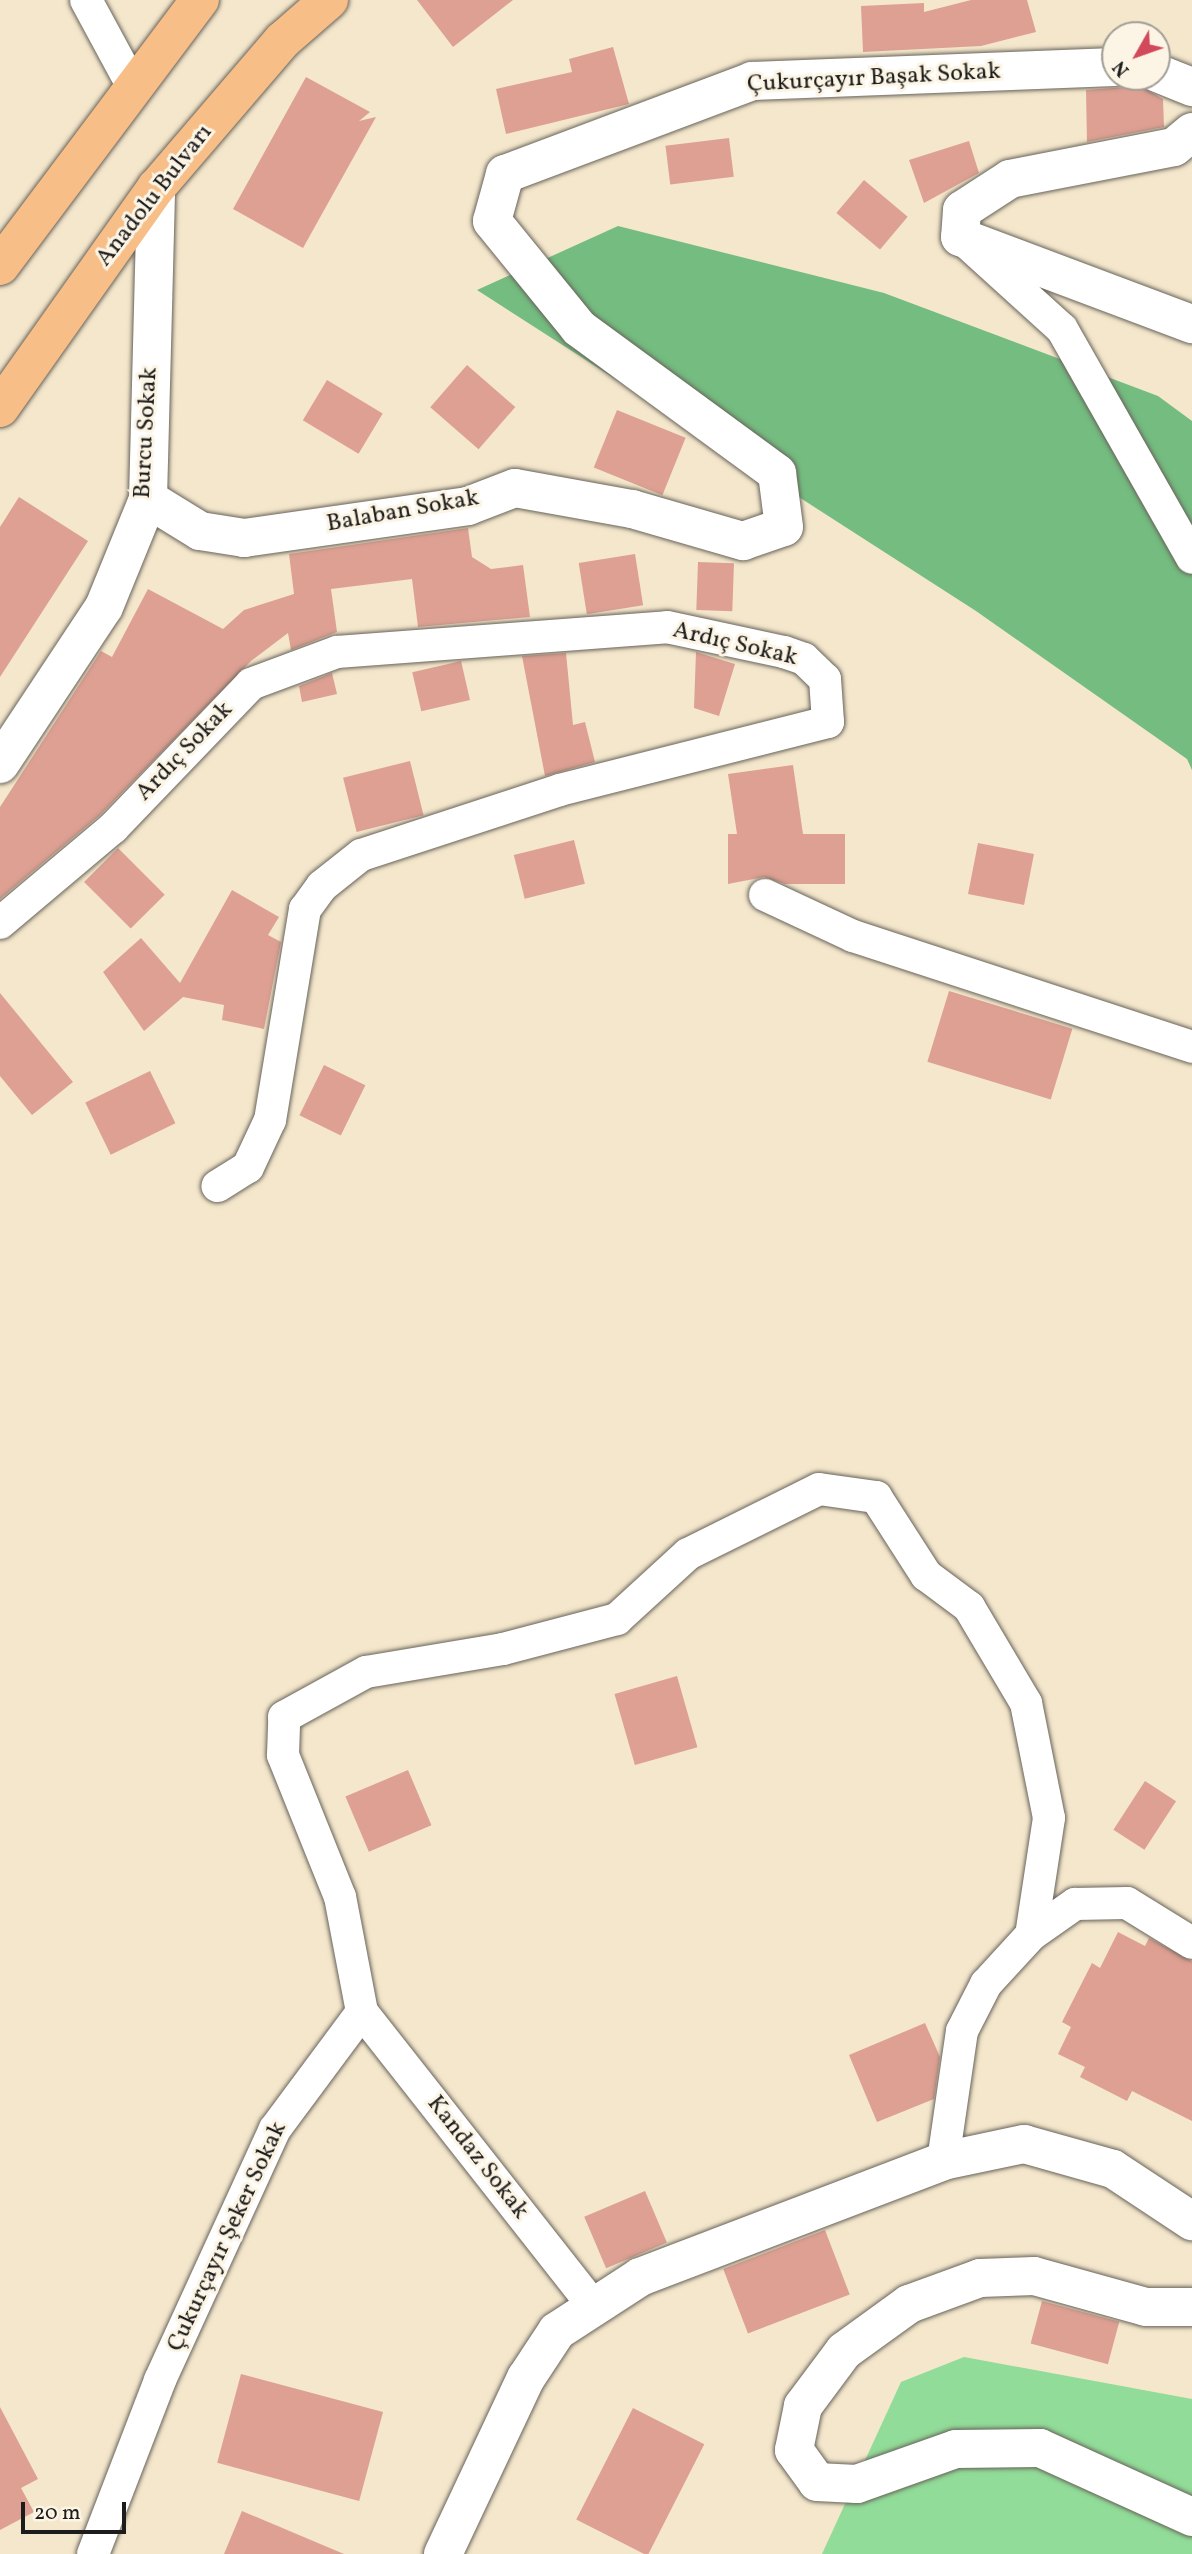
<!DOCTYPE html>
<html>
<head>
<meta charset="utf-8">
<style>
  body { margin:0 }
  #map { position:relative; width:1192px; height:2554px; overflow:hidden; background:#f4e7cc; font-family:Vollkorn,serif }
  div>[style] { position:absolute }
  .green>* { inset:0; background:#91dc98 }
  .forest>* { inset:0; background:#74bc80 }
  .building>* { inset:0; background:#dda093; transform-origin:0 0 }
  .roads { filter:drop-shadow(0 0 2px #68635a) drop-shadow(0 0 2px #68635a) }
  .minor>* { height:32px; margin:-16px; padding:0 16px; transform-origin:16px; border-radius:16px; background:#fff }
  .tertiary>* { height:38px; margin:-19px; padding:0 19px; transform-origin:19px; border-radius:19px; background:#fff }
  .trunk>* { height:38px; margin:-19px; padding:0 19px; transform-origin:19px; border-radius:19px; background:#f7be87 }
  span { translate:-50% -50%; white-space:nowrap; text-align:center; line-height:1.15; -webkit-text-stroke:6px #fcf5e5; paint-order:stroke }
  .street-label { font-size:24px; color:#1c1c1c }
  .north { position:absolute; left:1101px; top:21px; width:70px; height:70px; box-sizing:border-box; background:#fcf5e5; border:2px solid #a29e95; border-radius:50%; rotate:230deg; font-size:19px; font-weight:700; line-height:28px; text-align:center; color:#1c1c1c }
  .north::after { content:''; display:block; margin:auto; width:24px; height:32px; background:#d1495b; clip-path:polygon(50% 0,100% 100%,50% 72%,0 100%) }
  .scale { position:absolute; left:21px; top:2502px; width:105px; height:32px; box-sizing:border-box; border:4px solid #1c1c1c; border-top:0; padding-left:9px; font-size:21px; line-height:24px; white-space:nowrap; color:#1c1c1c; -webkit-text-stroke:5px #fcf5e5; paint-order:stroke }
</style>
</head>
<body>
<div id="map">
  <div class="green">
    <div style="clip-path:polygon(964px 2357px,1192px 2399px,1192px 2554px,822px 2554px,901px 2382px)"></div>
  </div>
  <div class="forest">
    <div style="clip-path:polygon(618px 226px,884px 293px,1158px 396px,1192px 421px,1192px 770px,1187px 759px,976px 611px,477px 290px)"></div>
  </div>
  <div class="building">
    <div style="clip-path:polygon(417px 0,513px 0,453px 47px)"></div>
    <div style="clip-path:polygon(971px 0,1027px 0,1036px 32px,981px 46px,863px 52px,861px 6px,924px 3px,924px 12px)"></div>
    <div style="clip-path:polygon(613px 47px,629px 104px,506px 134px,496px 89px,572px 72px,569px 59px)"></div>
    <div style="clip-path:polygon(306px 77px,370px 112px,359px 121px,376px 117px,303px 248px,233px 209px)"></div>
    <div style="clip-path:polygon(1140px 86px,1163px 99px,1164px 127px,1087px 142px,1086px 90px)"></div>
    <div style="left:729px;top:138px;width:39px;height:64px;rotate:83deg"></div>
    <div style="clip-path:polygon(969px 141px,979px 173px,924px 203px,909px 160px)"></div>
    <div style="left:864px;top:180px;width:57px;height:43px;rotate:40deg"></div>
    <div style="left:467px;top:365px;width:64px;height:56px;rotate:41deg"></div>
    <div style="left:327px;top:380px;width:65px;height:47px;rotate:31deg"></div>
    <div style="left:617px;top:410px;width:74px;height:62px;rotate:22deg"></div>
    <div style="clip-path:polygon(19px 497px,88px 541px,0 677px,0 527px)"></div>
    <div style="clip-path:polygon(468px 528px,472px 557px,491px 569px,523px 565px,530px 617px,418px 627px,412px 579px,331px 589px,337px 632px,291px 650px,288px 633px,251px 661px,100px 815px,0 899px,0 807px,101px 651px,112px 657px,148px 589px,223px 629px,244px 610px,294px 594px,289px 554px)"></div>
    <div style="left:635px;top:554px;width:52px;height:57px;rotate:81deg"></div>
    <div style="left:698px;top:562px;width:36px;height:48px;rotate:2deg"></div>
    <div style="clip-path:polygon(696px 652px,735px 664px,719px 716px,694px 708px)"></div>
    <div style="clip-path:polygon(566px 653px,573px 725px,585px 722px,595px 762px,545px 776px,522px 656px)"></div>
    <div style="left:461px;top:661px;width:40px;height:50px;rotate:77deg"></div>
    <div style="clip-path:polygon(332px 673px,337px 694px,302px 702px,299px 686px)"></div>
    <div style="left:410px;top:761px;width:56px;height:69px;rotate:76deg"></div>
    <div style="clip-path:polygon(793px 765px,803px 834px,845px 834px,845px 884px,785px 884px,764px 877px,728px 884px,728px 834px,737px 834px,728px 774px)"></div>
    <div style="left:574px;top:840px;width:45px;height:62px;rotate:76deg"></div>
    <div style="left:978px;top:843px;width:57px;height:52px;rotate:11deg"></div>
    <div style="left:118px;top:848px;width:66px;height:48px;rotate:45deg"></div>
    <div style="clip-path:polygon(232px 890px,279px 917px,268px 935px,281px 942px,264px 1029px,222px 1020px,224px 1005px,183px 997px,144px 1031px,103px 972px,141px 938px,180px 983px)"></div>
    <div style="left:949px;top:991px;width:129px;height:74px;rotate:17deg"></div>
    <div style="clip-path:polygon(0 993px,73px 1082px,32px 1115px,0 1076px)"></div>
    <div style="left:324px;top:1065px;width:46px;height:56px;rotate:26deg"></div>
    <div style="left:150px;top:1071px;width:58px;height:72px;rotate:64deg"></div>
    <div style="left:677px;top:1676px;width:74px;height:65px;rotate:74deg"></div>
    <div style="left:408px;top:1770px;width:60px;height:68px;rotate:67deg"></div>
    <div style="left:1145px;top:1781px;width:37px;height:58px;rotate:33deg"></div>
    <div style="clip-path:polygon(1118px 1932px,1145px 1946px,1149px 1938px,1192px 1961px,1192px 2121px,1132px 2091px,1127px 2101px,1080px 2077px,1085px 2067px,1058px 2054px,1071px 2027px,1062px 2022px,1092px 1963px,1100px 1968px)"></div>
    <div style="clip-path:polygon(925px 2023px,940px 2057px,934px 2099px,877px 2122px,849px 2055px)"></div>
    <div style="left:645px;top:2191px;width:56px;height:66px;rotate:67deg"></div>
    <div style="left:825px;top:2230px;width:69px;height:109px;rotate:69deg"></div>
    <div style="left:1042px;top:2301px;width:80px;height:44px;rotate:15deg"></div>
    <div style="left:241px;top:2374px;width:147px;height:92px;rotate:15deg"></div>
    <div style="clip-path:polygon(0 2407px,38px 2479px,21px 2488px,34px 2512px,0 2530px)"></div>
    <div style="left:633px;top:2408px;width:80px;height:125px;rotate:27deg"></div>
    <div style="clip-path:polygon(242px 2511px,344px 2554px,224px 2554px)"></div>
  </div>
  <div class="roads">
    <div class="minor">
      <div style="left:86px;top:0;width:99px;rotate:61.6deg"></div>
      <div style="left:967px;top:243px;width:128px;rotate:42.2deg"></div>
      <div style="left:1062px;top:329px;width:263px;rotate:60.4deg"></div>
      <div style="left:765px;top:895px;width:97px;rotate:25deg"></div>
      <div style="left:853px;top:936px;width:357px;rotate:18.1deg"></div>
      <div style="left:0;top:923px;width:148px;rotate:-40.1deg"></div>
      <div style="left:113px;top:828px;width:199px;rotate:-46.2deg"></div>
      <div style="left:251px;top:684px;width:92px;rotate:-20.4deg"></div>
      <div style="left:337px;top:652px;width:331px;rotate:-4.3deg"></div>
      <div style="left:667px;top:627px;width:120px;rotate:12.1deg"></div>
      <div style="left:784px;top:652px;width:21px;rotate:19deg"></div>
      <div style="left:804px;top:659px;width:29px;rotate:44deg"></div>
      <div style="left:825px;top:679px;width:43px;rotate:86deg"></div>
      <div style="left:828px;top:722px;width:276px;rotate:165.8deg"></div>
      <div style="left:560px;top:790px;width:209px;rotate:161.9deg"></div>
      <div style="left:361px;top:855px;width:50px;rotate:141.5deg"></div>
      <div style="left:322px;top:886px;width:29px;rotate:126deg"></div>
      <div style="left:305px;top:909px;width:214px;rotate:99.4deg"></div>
      <div style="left:270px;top:1120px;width:52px;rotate:115.1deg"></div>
      <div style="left:248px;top:1167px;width:36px;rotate:148deg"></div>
      <div style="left:943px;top:2161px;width:131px;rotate:-81.7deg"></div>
      <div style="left:962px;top:2031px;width:53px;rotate:-62.9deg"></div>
      <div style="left:986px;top:1984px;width:67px;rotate:-47.4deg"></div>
      <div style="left:1031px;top:1935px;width:54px;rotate:-35.2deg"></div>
      <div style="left:1075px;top:1904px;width:52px;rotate:-1.1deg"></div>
      <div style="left:1127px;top:1903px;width:76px;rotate:31.6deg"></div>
      <div style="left:591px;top:2303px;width:370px;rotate:-128.2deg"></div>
      <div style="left:362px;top:2012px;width:117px;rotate:-100.8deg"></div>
      <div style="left:340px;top:1897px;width:153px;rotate:-111.9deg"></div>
      <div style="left:283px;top:1755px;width:38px;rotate:-88deg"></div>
      <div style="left:284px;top:1717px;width:94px;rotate:-28.8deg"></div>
      <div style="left:366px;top:1672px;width:139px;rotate:-9.5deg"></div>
      <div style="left:503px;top:1649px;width:118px;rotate:-14.7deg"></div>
      <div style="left:617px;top:1619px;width:96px;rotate:-42.5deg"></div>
      <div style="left:688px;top:1554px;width:146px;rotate:-26.4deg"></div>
      <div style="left:819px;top:1489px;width:58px;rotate:8deg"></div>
      <div style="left:876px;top:1497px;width:93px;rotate:57.3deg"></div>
      <div style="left:926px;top:1575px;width:54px;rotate:36.7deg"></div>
      <div style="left:969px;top:1607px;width:112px;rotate:59.3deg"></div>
      <div style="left:1026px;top:1703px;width:117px;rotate:78.7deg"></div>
      <div style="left:1049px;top:1818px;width:118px;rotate:98.7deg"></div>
      <div style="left:93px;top:2554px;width:186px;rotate:-68.9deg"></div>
      <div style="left:160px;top:2380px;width:276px;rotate:-65.4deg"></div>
      <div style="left:275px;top:2129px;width:146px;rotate:-53.4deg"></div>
    </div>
    <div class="tertiary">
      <div style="left:1157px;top:73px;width:38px;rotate:22deg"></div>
      <div style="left:1192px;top:132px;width:23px;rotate:140deg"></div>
      <div style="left:1174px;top:147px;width:167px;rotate:169deg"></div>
      <div style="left:1010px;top:179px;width:57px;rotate:147.1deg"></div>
      <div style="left:962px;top:210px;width:27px;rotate:94deg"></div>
      <div style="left:960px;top:237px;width:248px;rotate:20.6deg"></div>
      <div style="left:148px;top:499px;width:61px;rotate:31.6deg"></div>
      <div style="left:200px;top:531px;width:45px;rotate:9deg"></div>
      <div style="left:244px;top:538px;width:226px;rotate:-8.1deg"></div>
      <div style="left:468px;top:506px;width:50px;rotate:-21deg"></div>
      <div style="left:515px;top:488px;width:119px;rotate:10.2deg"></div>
      <div style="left:632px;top:509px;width:116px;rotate:16.1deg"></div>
      <div style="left:743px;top:541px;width:43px;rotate:-18.9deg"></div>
      <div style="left:784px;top:527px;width:54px;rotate:-97.4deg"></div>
      <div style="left:777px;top:473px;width:245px;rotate:-143.8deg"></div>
      <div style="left:579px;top:328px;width:138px;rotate:-129.1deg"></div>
      <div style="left:492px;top:221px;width:49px;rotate:-74.5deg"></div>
      <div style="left:505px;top:174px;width:264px;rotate:-20.6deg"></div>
      <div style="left:752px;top:81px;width:363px;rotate:-2.2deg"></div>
      <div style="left:0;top:764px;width:188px;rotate:-56.5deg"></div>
      <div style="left:104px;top:607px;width:117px;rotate:-67.8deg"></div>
      <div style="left:148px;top:499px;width:311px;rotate:-88.5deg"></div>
      <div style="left:1192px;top:2307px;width:46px;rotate:180deg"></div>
      <div style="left:1146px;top:2307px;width:116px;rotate:-164.5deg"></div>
      <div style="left:1034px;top:2276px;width:54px;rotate:177.9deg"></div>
      <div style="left:980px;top:2278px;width:76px;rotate:159.9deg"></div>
      <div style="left:909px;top:2304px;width:80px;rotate:144.1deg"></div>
      <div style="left:844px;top:2351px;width:69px;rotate:126.7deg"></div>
      <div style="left:803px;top:2406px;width:45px;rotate:101.6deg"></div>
      <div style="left:794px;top:2450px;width:39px;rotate:54deg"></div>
      <div style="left:817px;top:2482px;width:40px;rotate:2.9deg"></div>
      <div style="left:857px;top:2484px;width:105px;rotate:-19.5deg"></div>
      <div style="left:956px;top:2449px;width:84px;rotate:-0.7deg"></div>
      <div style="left:1040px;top:2448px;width:167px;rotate:24.4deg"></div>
      <div style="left:443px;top:2554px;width:195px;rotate:-64.8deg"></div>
      <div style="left:526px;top:2378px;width:56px;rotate:-56.6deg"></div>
      <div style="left:557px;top:2331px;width:99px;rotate:-33deg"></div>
      <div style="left:640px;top:2277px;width:324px;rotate:-20.9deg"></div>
      <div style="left:943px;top:2161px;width:83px;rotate:-11.9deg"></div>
      <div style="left:1024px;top:2144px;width:92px;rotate:15.7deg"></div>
      <div style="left:1113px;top:2169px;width:95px;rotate:33.4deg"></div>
    </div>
    <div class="trunk">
      <div style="left:0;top:266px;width:333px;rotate:-53.1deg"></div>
      <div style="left:0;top:408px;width:270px;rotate:-54.7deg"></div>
      <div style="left:156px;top:188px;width:195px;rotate:-49.4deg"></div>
      <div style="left:283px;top:40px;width:61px;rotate:-41deg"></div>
    </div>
  </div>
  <div class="street-label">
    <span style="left:874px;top:79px;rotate:-3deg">Çukurçayır Başak Sokak</span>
    <span style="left:155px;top:196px;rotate:-52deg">Anadolu Bulvarı</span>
    <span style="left:147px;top:433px;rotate:-87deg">Burcu Sokak</span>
    <span style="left:403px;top:512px;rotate:-10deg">Balaban Sokak</span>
    <span style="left:735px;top:645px;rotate:13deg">Ardıç Sokak</span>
    <span style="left:185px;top:752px;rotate:-46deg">Ardıç Sokak</span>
    <span style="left:477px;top:2158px;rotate:52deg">Kandaz Sokak</span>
    <span style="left:228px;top:2237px;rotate:-65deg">Çukurçayır Şeker Sokak</span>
  </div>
  <div class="north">N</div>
  <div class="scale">20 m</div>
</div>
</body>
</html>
